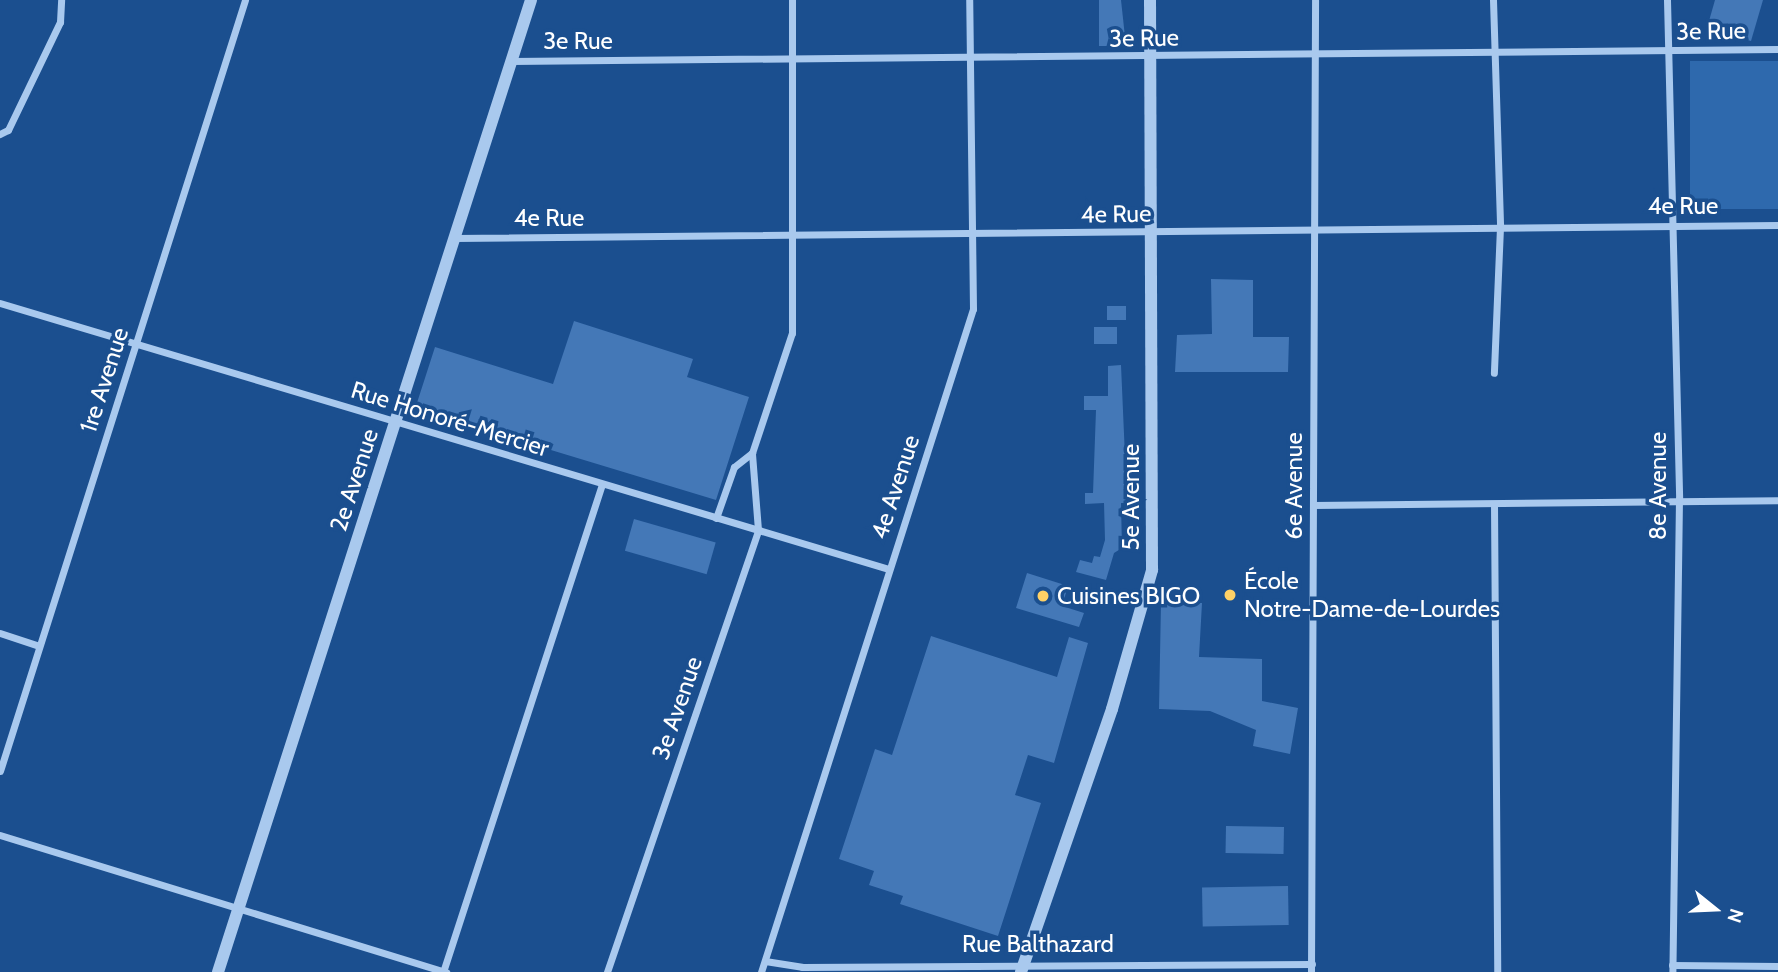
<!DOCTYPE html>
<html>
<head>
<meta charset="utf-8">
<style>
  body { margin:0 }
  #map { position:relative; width:1778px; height:972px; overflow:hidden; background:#1b4f8f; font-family:Cabin,sans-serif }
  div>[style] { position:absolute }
  .green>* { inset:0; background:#2e69ad; transform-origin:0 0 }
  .building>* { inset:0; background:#4478b7; transform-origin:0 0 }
  .minor>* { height:7px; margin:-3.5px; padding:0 3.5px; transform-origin:3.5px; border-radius:3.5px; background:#a9c9ee }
  .tertiary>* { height:12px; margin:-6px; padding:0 6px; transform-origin:6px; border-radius:6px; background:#a9c9ee }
  .dots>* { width:19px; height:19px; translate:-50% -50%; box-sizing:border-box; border:4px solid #1b4f8f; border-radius:50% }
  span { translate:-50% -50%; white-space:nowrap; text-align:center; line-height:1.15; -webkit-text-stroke:7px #1b4f8f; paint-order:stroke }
  .street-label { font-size:24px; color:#fff }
  .poi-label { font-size:24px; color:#fff }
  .left { translate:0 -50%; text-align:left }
  .north { position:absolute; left:1680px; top:874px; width:70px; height:70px; -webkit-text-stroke:5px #1b4f8f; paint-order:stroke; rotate:108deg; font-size:19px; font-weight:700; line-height:28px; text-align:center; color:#fff }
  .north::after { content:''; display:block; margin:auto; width:24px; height:32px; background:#fff; clip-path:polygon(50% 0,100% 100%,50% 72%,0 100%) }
</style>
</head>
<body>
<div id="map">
  <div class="green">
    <div style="left:1690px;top:61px;width:88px;height:148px"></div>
  </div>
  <div class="building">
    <div style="clip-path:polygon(1099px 0,1121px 0,1126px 46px,1099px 46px)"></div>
    <div style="clip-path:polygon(1715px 0,1763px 0,1751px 41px,1707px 28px)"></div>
    <div style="clip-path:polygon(1211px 279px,1253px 280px,1253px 337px,1289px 337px,1288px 372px,1175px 372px,1177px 335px,1212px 334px)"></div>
    <div style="left:1107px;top:306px;width:19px;height:14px"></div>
    <div style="clip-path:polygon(574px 321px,693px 359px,687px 377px,749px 397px,716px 500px,415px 409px,435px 347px,553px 384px)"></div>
    <div style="left:1117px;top:327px;width:17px;height:23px;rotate:90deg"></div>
    <div style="clip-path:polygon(1121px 365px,1127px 503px,1121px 503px,1122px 548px,1114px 553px,1106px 580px,1076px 572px,1080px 560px,1092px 563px,1094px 556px,1100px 557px,1105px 540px,1104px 503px,1085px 504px,1085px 493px,1093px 493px,1096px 410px,1084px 410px,1084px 396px,1108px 396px,1108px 366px)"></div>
    <div style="left:634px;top:519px;width:85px;height:33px;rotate:16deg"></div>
    <div style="clip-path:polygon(1027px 573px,1068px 586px,1062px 606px,1084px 613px,1079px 627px,1016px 608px)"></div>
    <div style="clip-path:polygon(1161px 602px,1202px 603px,1199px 657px,1262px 659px,1262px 701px,1298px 708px,1290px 754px,1253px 746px,1256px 730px,1210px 711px,1159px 709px)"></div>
    <div style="clip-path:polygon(931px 636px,1057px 677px,1069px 637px,1088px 643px,1054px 763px,1028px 755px,1015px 795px,1041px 803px,998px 936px,900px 904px,903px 896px,869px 885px,874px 871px,839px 859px,875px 749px,892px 755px)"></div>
    <div style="left:1226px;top:826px;width:58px;height:27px;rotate:1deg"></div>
    <div style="left:1288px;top:886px;width:39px;height:86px;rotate:89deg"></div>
  </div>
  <div class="minor">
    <div style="left:1493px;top:0;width:227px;rotate:88.2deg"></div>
    <div style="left:1500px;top:227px;width:146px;rotate:92.4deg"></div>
    <div style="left:1667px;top:0;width:499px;rotate:88.6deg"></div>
    <div style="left:1679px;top:499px;width:473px;rotate:90.8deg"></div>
    <div style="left:511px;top:61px;width:1267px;rotate:-0.54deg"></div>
    <div style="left:0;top:134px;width:9px;rotate:-27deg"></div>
    <div style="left:8px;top:130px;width:120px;rotate:-64.3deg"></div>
    <div style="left:60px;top:22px;width:22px;rotate:-87deg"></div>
    <div style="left:454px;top:238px;width:1324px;rotate:-0.56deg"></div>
    <div style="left:0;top:303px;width:928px;rotate:16.66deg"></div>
    <div style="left:1494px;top:504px;width:468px;rotate:89.6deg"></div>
    <div style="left:1313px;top:505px;width:465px;rotate:-0.6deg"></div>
    <div style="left:716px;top:518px;width:54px;rotate:-70.6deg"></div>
    <div style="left:734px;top:467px;width:23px;rotate:-38deg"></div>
    <div style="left:0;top:633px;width:41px;rotate:18.4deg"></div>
    <div style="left:0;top:771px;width:809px;rotate:-72.37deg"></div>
    <div style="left:0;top:835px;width:467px;rotate:17.1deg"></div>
    <div style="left:765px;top:961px;width:37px;rotate:9deg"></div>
    <div style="left:802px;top:967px;width:510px;rotate:-0.34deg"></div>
    <div style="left:1672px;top:965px;width:106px;rotate:0.5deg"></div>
    <div style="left:443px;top:972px;width:513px;rotate:-71.95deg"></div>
    <div style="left:607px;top:972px;width:467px;rotate:-71.1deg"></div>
    <div style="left:758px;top:530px;width:77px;rotate:-94.5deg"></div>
    <div style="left:752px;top:453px;width:126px;rotate:-71.6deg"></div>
    <div style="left:792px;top:333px;width:333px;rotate:-90deg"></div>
    <div style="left:761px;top:972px;width:696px;rotate:-72.27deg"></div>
    <div style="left:973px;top:309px;width:309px;rotate:-90.7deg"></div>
    <div style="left:1311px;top:972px;width:972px;rotate:-89.76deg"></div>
  </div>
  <div class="tertiary">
    <div style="left:218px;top:972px;width:1021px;rotate:-72.15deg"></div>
    <div style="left:1021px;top:972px;width:278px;rotate:-70.9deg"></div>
    <div style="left:1112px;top:709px;width:145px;rotate:-73.9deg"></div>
    <div style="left:1152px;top:570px;width:570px;rotate:-90.2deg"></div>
  </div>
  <div class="dots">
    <div style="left:1230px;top:595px;background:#ffd166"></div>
    <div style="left:1043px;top:596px;background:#ffd166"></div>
  </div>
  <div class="street-label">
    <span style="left:1711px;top:31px;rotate:-1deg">3e Rue</span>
    <span style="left:1144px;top:38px;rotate:-1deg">3e Rue</span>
    <span style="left:578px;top:41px">3e Rue</span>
    <span style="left:1683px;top:206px">4e Rue</span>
    <span style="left:1116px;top:214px;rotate:-1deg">4e Rue</span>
    <span style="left:549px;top:218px">4e Rue</span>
    <span style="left:104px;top:380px;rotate:-72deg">1re Avenue</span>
    <span style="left:450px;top:419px;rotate:17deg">Rue Honoré-Mercier</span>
    <span style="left:354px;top:480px;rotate:-72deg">2e Avenue</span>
    <span style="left:1294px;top:486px;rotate:-90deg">6e Avenue</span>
    <span style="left:1658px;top:486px;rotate:-90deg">8e Avenue</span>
    <span style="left:895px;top:487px;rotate:-72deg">4e Avenue</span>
    <span style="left:1131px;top:497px;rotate:-90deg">5e Avenue</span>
    <span style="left:677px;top:708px;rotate:-71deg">3e Avenue</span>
    <span style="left:1038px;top:944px">Rue Balthazard</span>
  </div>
  <div class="poi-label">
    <span class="left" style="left:1244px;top:595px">École<br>Notre-Dame-de-Lourdes</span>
    <span class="left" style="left:1057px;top:596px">Cuisines BIGO</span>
  </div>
  <div class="north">N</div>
</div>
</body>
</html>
